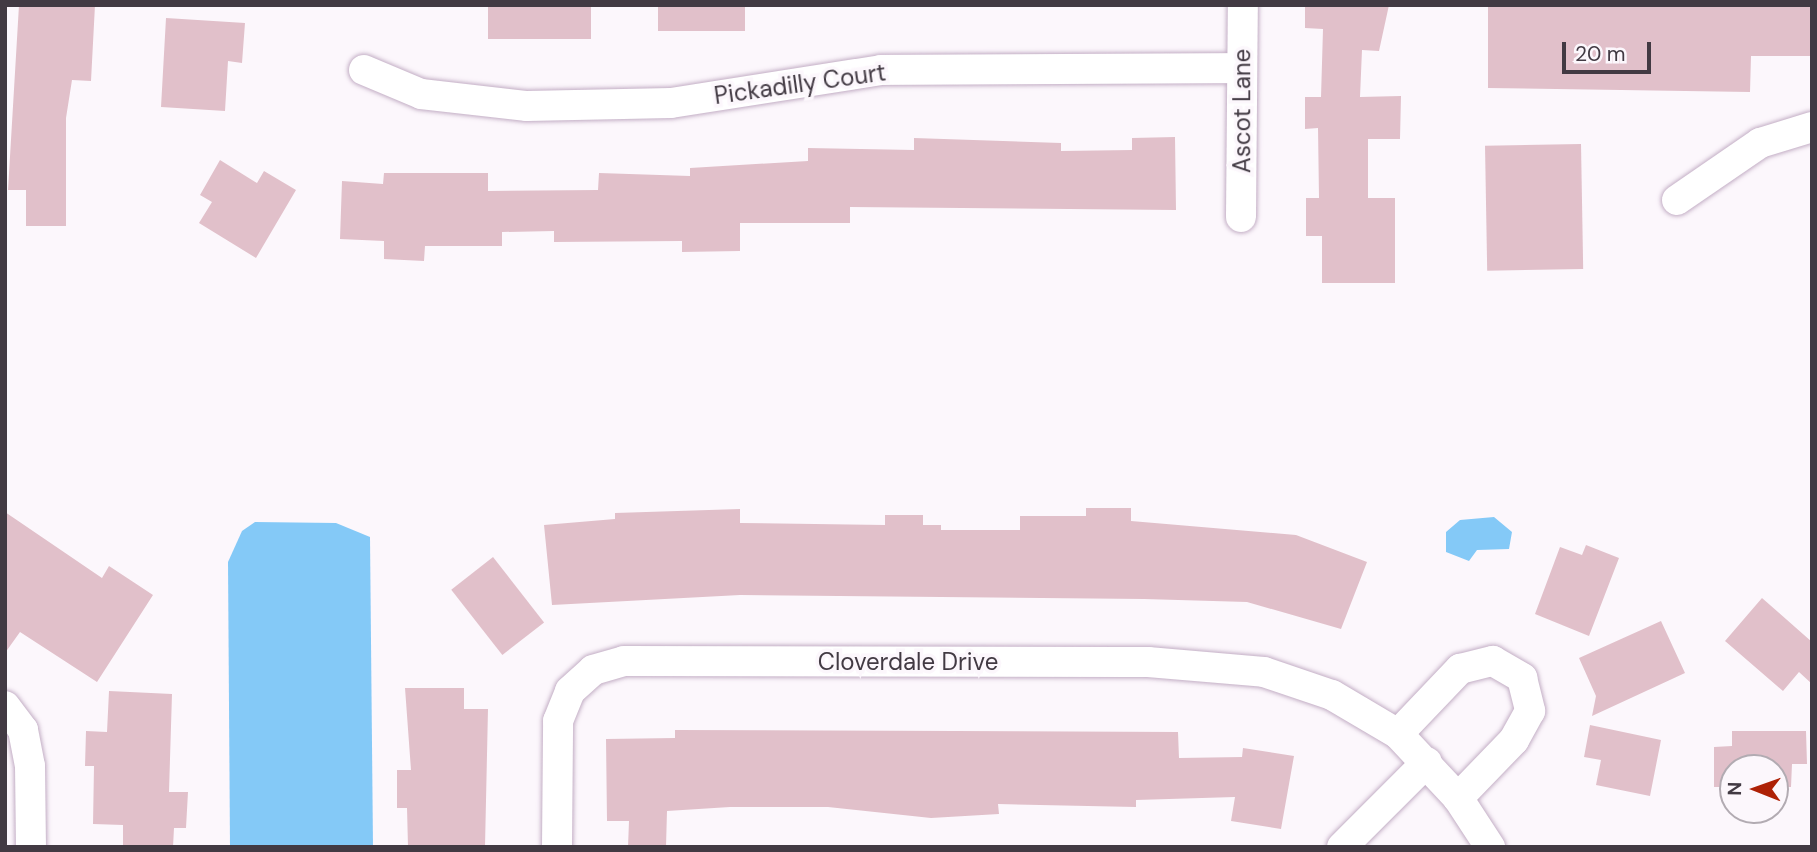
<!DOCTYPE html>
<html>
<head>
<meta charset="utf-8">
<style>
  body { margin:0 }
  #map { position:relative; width:1817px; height:852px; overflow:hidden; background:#fcf7fc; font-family:"DM Sans",sans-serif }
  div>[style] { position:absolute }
  .water>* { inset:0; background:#84c9f7 }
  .building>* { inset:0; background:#e1c0ca; transform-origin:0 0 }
  .roads { filter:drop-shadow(0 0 2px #c3aec5) drop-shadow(0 0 2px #c3aec5) }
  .street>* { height:30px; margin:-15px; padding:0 15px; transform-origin:15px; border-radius:15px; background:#fff }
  span { translate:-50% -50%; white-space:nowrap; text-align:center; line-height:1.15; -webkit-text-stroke:7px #fcf7fc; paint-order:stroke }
  .street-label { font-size:24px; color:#423a43 }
  .frame { position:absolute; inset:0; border:7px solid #423a43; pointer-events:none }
  .north { position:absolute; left:1719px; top:754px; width:70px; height:70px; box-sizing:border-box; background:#fcf7fc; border:2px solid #b2abb2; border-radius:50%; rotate:271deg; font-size:19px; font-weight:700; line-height:28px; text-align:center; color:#423a43 }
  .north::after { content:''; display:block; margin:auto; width:24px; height:32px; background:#ae2106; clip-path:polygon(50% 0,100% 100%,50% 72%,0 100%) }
  .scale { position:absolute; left:1562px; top:42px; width:89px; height:32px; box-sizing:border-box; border:4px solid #423a43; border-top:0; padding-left:9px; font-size:21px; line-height:24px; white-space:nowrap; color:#423a43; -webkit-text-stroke:5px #fcf7fc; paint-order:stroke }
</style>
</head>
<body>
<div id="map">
  <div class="water">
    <div style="clip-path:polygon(1494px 517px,1512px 532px,1509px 549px,1477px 550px,1469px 561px,1446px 552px,1446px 532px,1460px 520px)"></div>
    <div style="clip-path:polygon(255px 522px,336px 523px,370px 537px,373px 847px,230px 847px,228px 562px,242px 531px)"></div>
  </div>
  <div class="building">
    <div style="clip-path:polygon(19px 5px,95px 5px,91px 81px,72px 80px,66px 118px,66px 226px,26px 226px,26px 190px,8px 190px)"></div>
    <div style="left:488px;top:5px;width:103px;height:34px"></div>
    <div style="left:658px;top:5px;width:87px;height:26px"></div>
    <div style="clip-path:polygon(1305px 5px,1389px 5px,1379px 51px,1362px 50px,1360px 97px,1401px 96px,1400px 139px,1368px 139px,1368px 198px,1395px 198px,1395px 283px,1322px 283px,1322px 236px,1306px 236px,1306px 198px,1319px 198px,1318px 128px,1305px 129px,1305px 97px,1321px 97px,1323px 29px,1305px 28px)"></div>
    <div style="clip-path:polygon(1488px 5px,1812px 5px,1812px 56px,1751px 56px,1750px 92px,1488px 88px)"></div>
    <div style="clip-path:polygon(166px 18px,245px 23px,242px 63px,228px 61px,225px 111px,161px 107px)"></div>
    <div style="clip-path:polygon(1175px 137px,1176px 210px,850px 207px,850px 223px,740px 223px,740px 251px,682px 252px,682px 241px,554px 242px,554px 231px,502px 232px,502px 246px,425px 246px,424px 261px,384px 259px,384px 241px,340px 239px,342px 181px,383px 184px,384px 173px,488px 173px,488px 191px,598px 190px,599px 173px,690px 176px,690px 168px,808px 161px,808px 148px,914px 150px,914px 138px,1061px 143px,1061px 151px,1132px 150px,1132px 138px)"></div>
    <div style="left:1581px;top:144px;width:125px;height:96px;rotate:89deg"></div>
    <div style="clip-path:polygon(220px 160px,257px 183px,264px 171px,296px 190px,256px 258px,199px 223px,212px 202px,200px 195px)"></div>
    <div style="clip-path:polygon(1086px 508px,1131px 508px,1131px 521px,1296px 535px,1367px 562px,1341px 629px,1247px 602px,1144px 599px,740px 595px,552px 605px,544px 525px,615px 519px,615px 513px,740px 509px,740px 523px,885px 525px,885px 515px,923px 515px,923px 525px,941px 525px,941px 530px,1020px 530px,1020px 516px,1086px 516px)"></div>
    <div style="clip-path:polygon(5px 512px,102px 578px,109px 566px,153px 595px,97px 682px,20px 632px,5px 653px)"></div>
    <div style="clip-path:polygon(1586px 545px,1619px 558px,1589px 636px,1535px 614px,1560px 547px,1582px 555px)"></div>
    <div style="left:493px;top:557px;width:83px;height:53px;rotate:52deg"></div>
    <div style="clip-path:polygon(1762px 598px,1812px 642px,1812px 684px,1799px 672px,1783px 691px,1725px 641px)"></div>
    <div style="clip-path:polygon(1661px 621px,1685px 673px,1592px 716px,1596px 696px,1579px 658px)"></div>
    <div style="clip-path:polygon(405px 688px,464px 688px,464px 709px,488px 709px,485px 847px,408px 847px,407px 808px,397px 808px,397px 770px,411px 770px)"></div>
    <div style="clip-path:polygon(109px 691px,172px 694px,169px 792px,188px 792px,186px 828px,174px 828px,173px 847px,123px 847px,123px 825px,93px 824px,94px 766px,85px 766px,86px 731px,107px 732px)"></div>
    <div style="clip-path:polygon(1590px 725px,1661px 740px,1650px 796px,1596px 785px,1601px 760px,1584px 757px)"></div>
    <div style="clip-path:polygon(675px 730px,1178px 732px,1179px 758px,1242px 757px,1243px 748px,1294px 756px,1281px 829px,1231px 821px,1235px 797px,1136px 800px,1136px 807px,998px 804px,999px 814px,931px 818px,828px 807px,730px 807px,667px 811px,666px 847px,628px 847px,629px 821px,607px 821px,606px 739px,675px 738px)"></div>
    <div style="clip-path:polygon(1732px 731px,1806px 731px,1807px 764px,1792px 764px,1791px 787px,1775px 787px,1775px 768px,1733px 768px,1733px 787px,1714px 787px,1714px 747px,1732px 746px)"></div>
  </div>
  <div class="roads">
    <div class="street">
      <div style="left:364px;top:70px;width:62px;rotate:22.8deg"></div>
      <div style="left:421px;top:94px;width:107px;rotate:6.5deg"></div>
      <div style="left:527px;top:106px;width:144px;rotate:-1.2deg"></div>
      <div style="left:671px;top:103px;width:213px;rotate:-8.9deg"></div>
      <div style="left:881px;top:70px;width:361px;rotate:-0.3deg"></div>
      <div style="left:1677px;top:200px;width:101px;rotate:-34.5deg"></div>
      <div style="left:1760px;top:143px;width:54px;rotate:-17.1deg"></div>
      <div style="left:1241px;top:217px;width:212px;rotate:-89.5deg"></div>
      <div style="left:5px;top:706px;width:30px;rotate:53deg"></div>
      <div style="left:23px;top:730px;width:37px;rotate:79deg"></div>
      <div style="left:30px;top:766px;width:81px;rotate:89.3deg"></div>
      <div style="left:1398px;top:734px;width:90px;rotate:-46.4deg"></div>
      <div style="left:1460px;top:669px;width:34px;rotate:-14deg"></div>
      <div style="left:1493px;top:661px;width:34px;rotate:30deg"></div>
      <div style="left:1522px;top:678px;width:34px;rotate:76deg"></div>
      <div style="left:1530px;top:711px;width:33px;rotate:119deg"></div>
      <div style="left:1514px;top:740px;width:81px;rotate:134deg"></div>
      <div style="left:557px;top:847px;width:126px;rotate:-89.5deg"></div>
      <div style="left:558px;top:721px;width:32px;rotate:-68deg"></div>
      <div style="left:570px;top:691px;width:31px;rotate:-42deg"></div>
      <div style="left:593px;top:670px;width:32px;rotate:-16deg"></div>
      <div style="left:624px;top:661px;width:524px;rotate:0.11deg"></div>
      <div style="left:1148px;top:662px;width:116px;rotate:4.9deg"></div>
      <div style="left:1264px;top:672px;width:72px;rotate:18.7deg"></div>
      <div style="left:1332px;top:695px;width:77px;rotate:30.6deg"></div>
      <div style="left:1398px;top:734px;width:88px;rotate:46.8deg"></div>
      <div style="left:1458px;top:798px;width:59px;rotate:56.9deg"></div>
      <div style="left:1342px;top:847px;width:120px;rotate:-45deg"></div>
    </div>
  </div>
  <div class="street-label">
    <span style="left:800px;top:84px;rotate:-8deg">Pickadilly Court</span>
    <span style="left:1242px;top:111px;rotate:-90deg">Ascot Lane</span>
    <span style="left:908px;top:662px">Cloverdale Drive</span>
  </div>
  <div class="frame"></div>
  <div class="north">N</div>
  <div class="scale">20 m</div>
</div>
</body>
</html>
